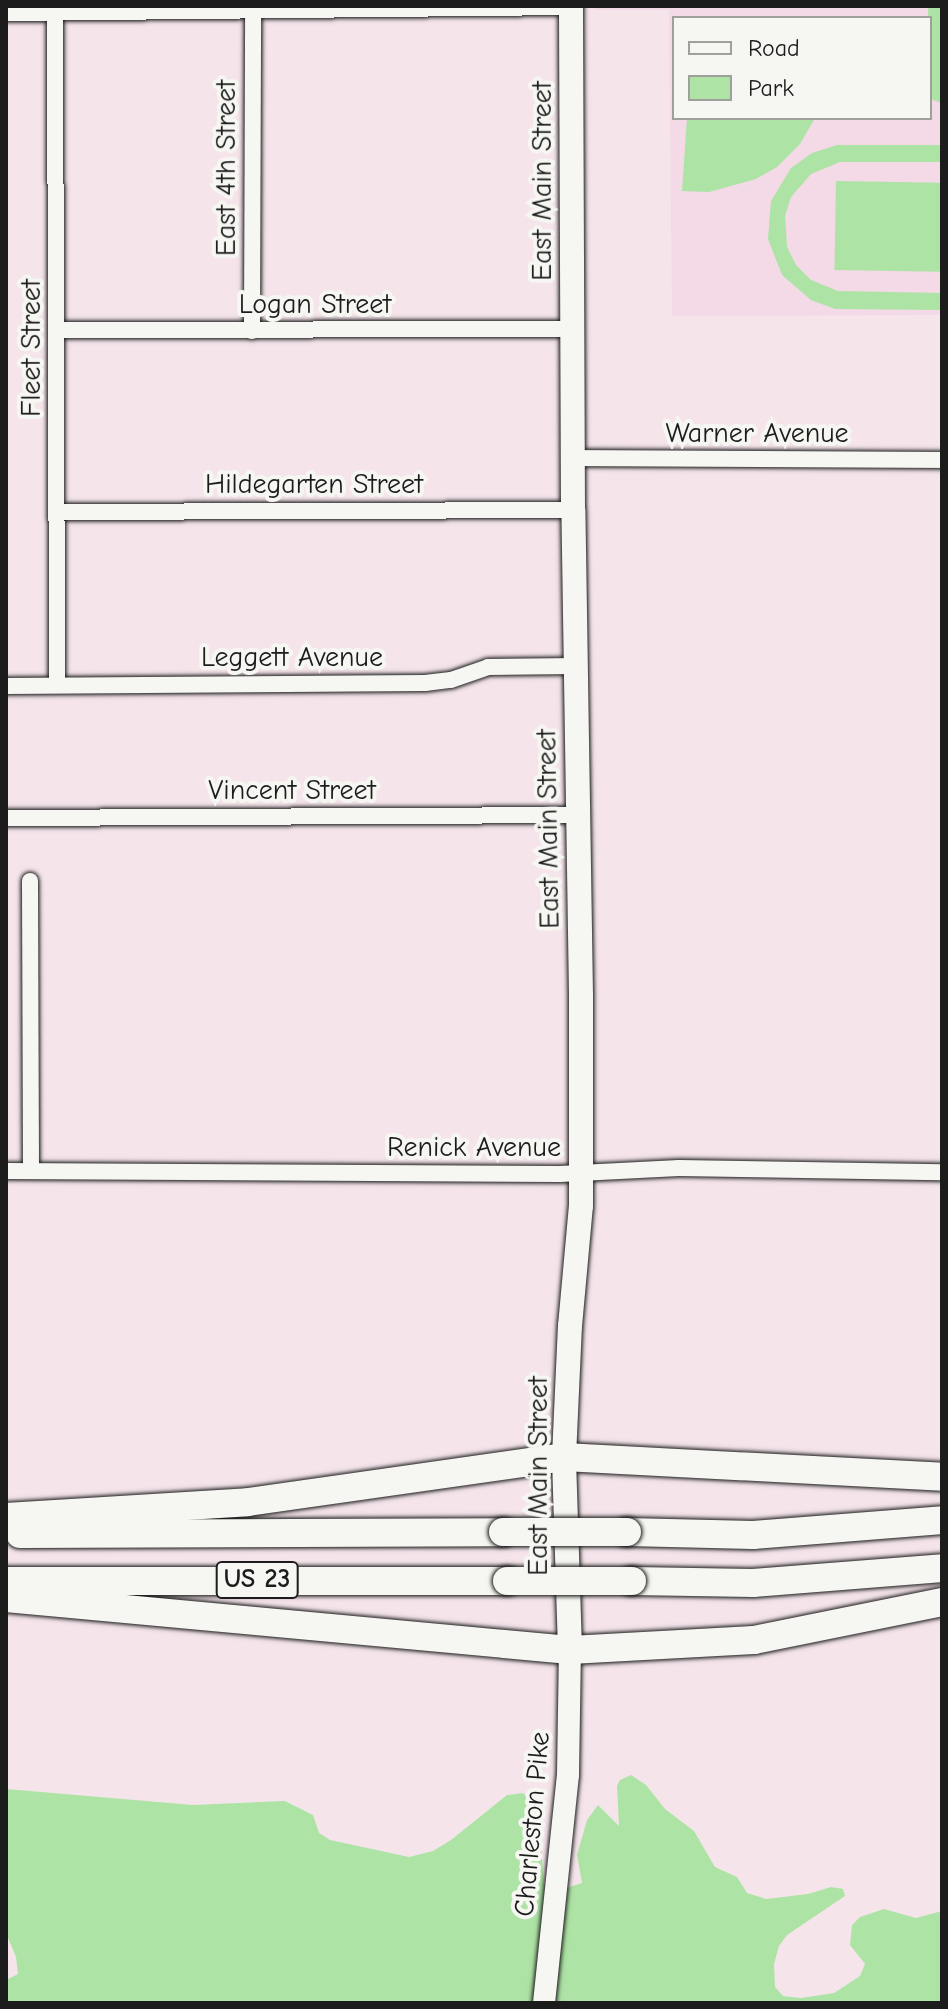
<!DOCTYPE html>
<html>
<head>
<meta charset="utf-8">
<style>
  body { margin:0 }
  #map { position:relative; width:948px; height:2009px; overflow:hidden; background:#f5e5eb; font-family:"Comic Neue",sans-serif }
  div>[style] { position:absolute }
  .built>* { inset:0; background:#f4d9e6 }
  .green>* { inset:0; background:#ade3a5; transform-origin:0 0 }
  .roads { filter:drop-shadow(0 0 2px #1c1c1c) drop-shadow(0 0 2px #1c1c1c) }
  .street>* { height:16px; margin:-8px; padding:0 8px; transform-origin:8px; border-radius:8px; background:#f6f6f2 }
  .secondary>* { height:22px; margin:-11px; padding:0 11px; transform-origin:11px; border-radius:11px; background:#f6f6f2 }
  .primary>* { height:24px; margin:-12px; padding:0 12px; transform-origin:12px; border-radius:12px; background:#f6f6f2 }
  .highway>* { height:28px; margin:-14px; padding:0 14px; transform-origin:14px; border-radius:14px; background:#f6f6f2 }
  .bridges { filter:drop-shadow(0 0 2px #1c1c1c) drop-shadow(0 0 2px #1c1c1c) }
  .highway-bridge>* { height:28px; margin:-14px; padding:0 14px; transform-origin:14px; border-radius:14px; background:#f6f6f2 }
  span { translate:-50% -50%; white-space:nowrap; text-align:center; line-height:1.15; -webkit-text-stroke:8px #f6f6f2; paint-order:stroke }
  .shield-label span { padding:2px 6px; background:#f6f6f2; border:2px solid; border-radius:6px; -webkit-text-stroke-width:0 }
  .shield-label { font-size:26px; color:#1c1c1c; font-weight:700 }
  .street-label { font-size:28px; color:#1c1c1c }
  .frame { position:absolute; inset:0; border:8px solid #1c1c1c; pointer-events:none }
  .legend { position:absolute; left:672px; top:16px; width:260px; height:104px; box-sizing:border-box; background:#f6f6f2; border:2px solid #9f9f9c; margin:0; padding:10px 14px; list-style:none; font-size:24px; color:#1c1c1c }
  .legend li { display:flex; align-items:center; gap:16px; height:40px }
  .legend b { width:40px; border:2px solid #9f9f9c }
</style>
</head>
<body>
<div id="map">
  <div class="built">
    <div style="clip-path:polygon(evenodd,595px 6px,942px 6px,942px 315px,672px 316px,669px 10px,595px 10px,595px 6px,674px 18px,930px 18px,930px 118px,674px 118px,674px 18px)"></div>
  </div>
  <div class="green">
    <div style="clip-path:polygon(928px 6px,942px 6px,942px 103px,930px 99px)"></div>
    <div style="clip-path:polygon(687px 118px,815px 118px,800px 144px,777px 167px,756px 179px,709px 192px,682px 191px)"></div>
    <div style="clip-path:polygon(837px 145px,942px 145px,942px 162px,840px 162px,811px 174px,791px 197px,785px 216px,787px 247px,796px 265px,811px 280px,838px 291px,942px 293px,942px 310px,835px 309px,811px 300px,782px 275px,768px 239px,771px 201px,791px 168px,812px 153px)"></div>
    <div style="left:836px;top:181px;width:106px;height:89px;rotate:1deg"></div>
    <div style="clip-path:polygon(631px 1775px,646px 1785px,665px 1809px,694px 1831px,715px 1867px,737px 1877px,747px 1893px,766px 1899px,808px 1894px,831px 1887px,843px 1889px,845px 1896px,787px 1935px,779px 1946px,774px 1964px,775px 1987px,783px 1996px,801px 1998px,834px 1993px,860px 1976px,865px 1964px,850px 1945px,852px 1925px,860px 1917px,884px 1909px,916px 1918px,942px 1911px,942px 2003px,6px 2003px,6px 1980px,18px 1974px,16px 1957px,6px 1933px,6px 1789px,193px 1805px,285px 1801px,313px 1815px,319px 1833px,330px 1840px,409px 1857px,433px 1851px,451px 1840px,507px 1795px,523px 1793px,538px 1808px,544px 1884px,564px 1889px,582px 1883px,577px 1855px,587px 1820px,598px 1805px,619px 1826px,617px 1786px,620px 1780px)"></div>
  </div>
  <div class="roads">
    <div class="street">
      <div style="left:55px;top:12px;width:672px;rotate:89.83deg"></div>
      <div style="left:6px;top:13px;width:565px;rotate:-0.61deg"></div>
      <div style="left:57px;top:330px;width:516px;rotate:-0.11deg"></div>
      <div style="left:252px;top:331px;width:325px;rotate:-89.8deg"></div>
      <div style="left:573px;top:458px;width:369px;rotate:0.3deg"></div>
      <div style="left:57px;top:512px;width:516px;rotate:-0.22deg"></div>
      <div style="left:6px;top:686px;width:419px;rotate:-0.4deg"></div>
      <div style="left:425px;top:683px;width:26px;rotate:-7deg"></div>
      <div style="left:451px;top:680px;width:39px;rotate:-19deg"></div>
      <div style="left:488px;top:667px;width:88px;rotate:-0.7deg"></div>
      <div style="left:6px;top:818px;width:571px;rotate:-0.3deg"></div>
      <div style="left:30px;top:881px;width:290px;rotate:89.8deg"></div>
      <div style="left:6px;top:1171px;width:554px;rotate:0.31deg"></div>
      <div style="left:560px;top:1174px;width:119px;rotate:-2.9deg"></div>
      <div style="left:679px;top:1168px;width:263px;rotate:0.9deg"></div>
    </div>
    <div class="secondary">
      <div style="left:544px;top:2003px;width:229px;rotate:-84deg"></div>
      <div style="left:568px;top:1775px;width:125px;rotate:-89.1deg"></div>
    </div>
    <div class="primary">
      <div style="left:570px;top:1650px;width:193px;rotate:-91.8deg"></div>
      <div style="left:564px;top:1457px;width:131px;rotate:-87.4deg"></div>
      <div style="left:570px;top:1326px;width:121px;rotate:-84.8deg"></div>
      <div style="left:581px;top:1206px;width:211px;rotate:-90deg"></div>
      <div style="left:581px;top:995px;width:485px;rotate:-90.9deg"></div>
      <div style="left:573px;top:510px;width:504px;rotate:-90.23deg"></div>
    </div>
    <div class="highway">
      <div style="left:6px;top:1517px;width:242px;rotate:-3.5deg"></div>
      <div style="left:248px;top:1502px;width:319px;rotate:-8.1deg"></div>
      <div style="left:564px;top:1457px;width:379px;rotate:3deg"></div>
      <div style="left:627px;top:1532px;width:126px;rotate:1.4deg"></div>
      <div style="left:753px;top:1535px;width:190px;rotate:-4.5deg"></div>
      <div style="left:20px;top:1534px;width:483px;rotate:-0.2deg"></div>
      <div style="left:6px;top:1581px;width:501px"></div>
      <div style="left:632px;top:1581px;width:121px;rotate:0.9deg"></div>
      <div style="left:753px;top:1583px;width:190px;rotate:-4.5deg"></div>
      <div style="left:6px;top:1598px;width:566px;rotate:5.27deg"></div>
      <div style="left:570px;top:1650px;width:184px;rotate:-3.1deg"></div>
      <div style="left:754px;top:1640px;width:192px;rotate:-11.4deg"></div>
    </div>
  </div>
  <div class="bridges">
    <div class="highway-bridge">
      <div style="left:503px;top:1532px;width:124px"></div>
      <div style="left:507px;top:1581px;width:125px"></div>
    </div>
  </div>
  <div class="shield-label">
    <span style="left:257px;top:1580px">US 23</span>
  </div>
  <div class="street-label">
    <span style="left:226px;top:168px;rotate:-90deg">East 4th Street</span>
    <span style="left:542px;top:181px;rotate:-90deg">East Main Street</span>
    <span style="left:315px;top:304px">Logan Street</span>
    <span style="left:31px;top:348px;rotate:-90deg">Fleet Street</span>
    <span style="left:757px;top:433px">Warner Avenue</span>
    <span style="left:314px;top:484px">Hildegarten Street</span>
    <span style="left:292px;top:657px">Leggett Avenue</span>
    <span style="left:292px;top:790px">Vincent Street</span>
    <span style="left:548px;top:829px;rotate:-91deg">East Main Street</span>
    <span style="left:474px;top:1147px">Renick Avenue</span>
    <span style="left:538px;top:1476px;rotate:-90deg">East Main Street</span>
    <span style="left:532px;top:1824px;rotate:-85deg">Charleston Pike</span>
  </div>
  <div class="frame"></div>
  <ul class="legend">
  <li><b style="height:10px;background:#f6f6f2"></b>Road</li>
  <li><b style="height:22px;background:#ade3a5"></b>Park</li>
  </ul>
</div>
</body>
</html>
